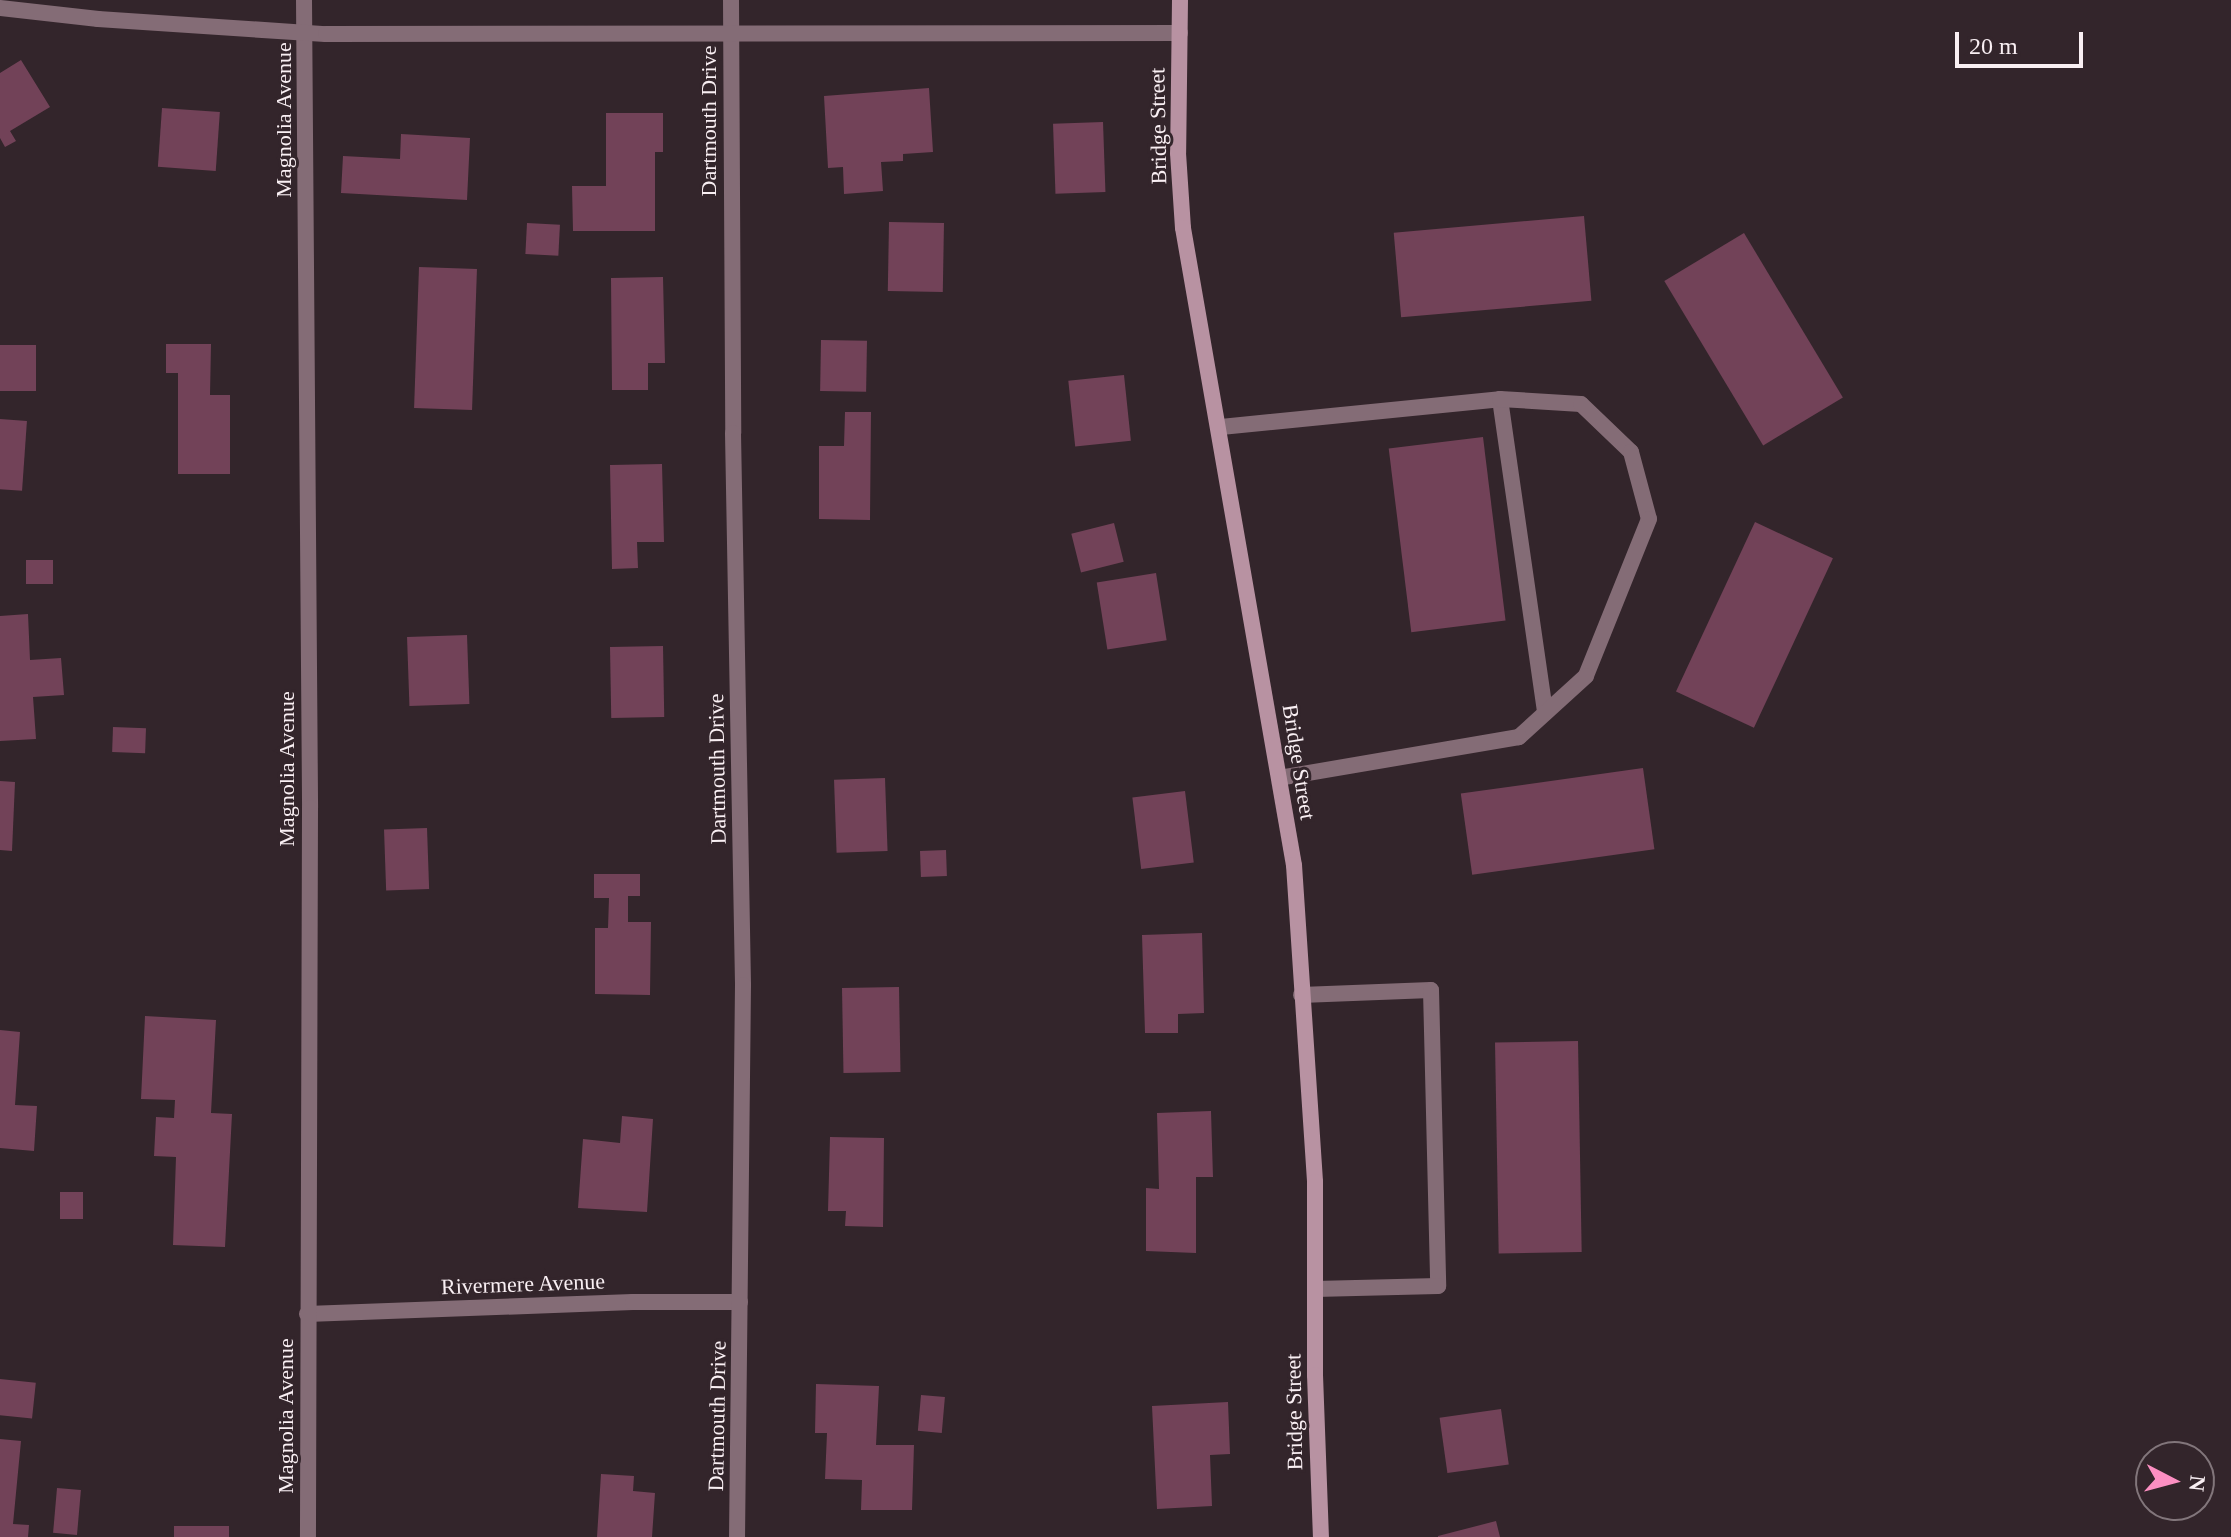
<!DOCTYPE html>
<html>
<head>
<meta charset="utf-8">
<style>
  body { margin:0 }
  #map { position:relative; width:2231px; height:1537px; overflow:hidden; background:#33252b; font-family:Georgia,serif }
  div>[style] { position:absolute }
  .building>* { inset:0; background:#724258; transform-origin:0 0 }
  .service>* { height:16px; margin:-8px; padding:0 8px; transform-origin:8px; border-radius:8px; background:#846c76 }
  .minor>* { height:16px; margin:-8px; padding:0 8px; transform-origin:8px; border-radius:8px; background:#846c76 }
  .secondary>* { height:16px; margin:-8px; padding:0 8px; transform-origin:8px; border-radius:8px; background:#b892a2 }
  span { translate:-50% -50%; white-space:nowrap; text-align:center; line-height:1.15; -webkit-text-stroke:6px #33252b; paint-order:stroke }
  .street-label { font-size:22px; color:#f9eff3 }
  .north { position:absolute; left:2135px; top:1441px; width:80px; height:80px; box-sizing:border-box; background:#33252b; border:2px solid #82767b; border-radius:50%; rotate:96deg; font-size:22px; font-weight:700; line-height:32px; text-align:center; color:#f9eff3 }
  .north::after { content:''; display:block; margin:auto; width:28px; height:36px; background:#fc8fc2; clip-path:polygon(50% 0,100% 100%,50% 72%,0 100%) }
  .scale { position:absolute; left:1955px; top:32px; width:128px; height:36px; box-sizing:border-box; border:4px solid #f9eff3; border-top:0; padding-left:10px; font-size:24px; line-height:28px; white-space:nowrap; color:#f9eff3; -webkit-text-stroke:6px #33252b; paint-order:stroke }
</style>
</head>
<body>
<div id="map">
  <div class="building">
    <div style="clip-path:polygon(21px 60px,50px 107px,10px 131px,16px 141px,5px 147px,0 138px,0 73px)"></div>
    <div style="clip-path:polygon(929px 88px,933px 152px,903px 154px,903px 161px,881px 162px,883px 191px,844px 194px,843px 167px,828px 168px,824px 96px)"></div>
    <div style="left:162px;top:108px;width:58px;height:59px;rotate:4deg"></div>
    <div style="clip-path:polygon(606px 113px,663px 113px,663px 152px,655px 152px,655px 231px,573px 231px,572px 186px,606px 186px)"></div>
    <div style="left:1103px;top:122px;width:70px;height:50px;rotate:88deg"></div>
    <div style="clip-path:polygon(401px 134px,470px 138px,467px 200px,341px 193px,343px 156px,400px 159px)"></div>
    <div style="left:1584px;top:216px;width:85px;height:191px;rotate:85deg"></div>
    <div style="left:889px;top:222px;width:55px;height:69px;rotate:1deg"></div>
    <div style="left:527px;top:223px;width:33px;height:31px;rotate:3deg"></div>
    <div style="left:1744px;top:233px;width:192px;height:93px;rotate:59deg"></div>
    <div style="left:419px;top:267px;width:58px;height:141px;rotate:2deg"></div>
    <div style="clip-path:polygon(663px 277px,665px 363px,648px 363px,648px 390px,612px 390px,611px 278px)"></div>
    <div style="left:821px;top:340px;width:46px;height:51px;rotate:1deg"></div>
    <div style="clip-path:polygon(166px 344px,211px 344px,210px 395px,230px 395px,230px 474px,178px 474px,178px 373px,166px 373px)"></div>
    <div style="left:36px;top:345px;width:46px;height:36px;rotate:90deg"></div>
    <div style="left:1124px;top:375px;width:66px;height:56px;rotate:84deg"></div>
    <div style="clip-path:polygon(845px 412px,871px 412px,870px 520px,819px 519px,819px 446px,844px 446px)"></div>
    <div style="left:0;top:419px;width:27px;height:70px;rotate:4deg"></div>
    <div style="left:1483px;top:437px;width:185px;height:95px;rotate:83deg"></div>
    <div style="clip-path:polygon(662px 464px,664px 542px,637px 542px,638px 568px,612px 569px,610px 465px)"></div>
    <div style="left:1755px;top:522px;width:86px;height:187px;rotate:25deg"></div>
    <div style="left:1114px;top:523px;width:40px;height:44px;rotate:76deg"></div>
    <div style="left:26px;top:560px;width:27px;height:24px"></div>
    <div style="left:1156px;top:573px;width:68px;height:60px;rotate:81deg"></div>
    <div style="clip-path:polygon(28px 614px,30px 660px,61px 658px,64px 695px,33px 697px,36px 739px,0 741px,0 616px)"></div>
    <div style="left:467px;top:635px;width:69px;height:60px;rotate:88deg"></div>
    <div style="left:663px;top:646px;width:71px;height:53px;rotate:89deg"></div>
    <div style="left:113px;top:727px;width:33px;height:25px;rotate:2deg"></div>
    <div style="left:1643px;top:768px;width:82px;height:184px;rotate:82deg"></div>
    <div style="left:885px;top:778px;width:73px;height:51px;rotate:88deg"></div>
    <div style="clip-path:polygon(0 781px,15px 782px,12px 851px,0 850px)"></div>
    <div style="left:1185px;top:791px;width:72px;height:53px;rotate:83deg"></div>
    <div style="left:427px;top:828px;width:61px;height:43px;rotate:88deg"></div>
    <div style="left:946px;top:850px;width:26px;height:26px;rotate:88deg"></div>
    <div style="clip-path:polygon(594px 874px,640px 874px,640px 896px,628px 896px,628px 922px,651px 922px,650px 995px,595px 994px,595px 928px,608px 928px,609px 898px,594px 898px)"></div>
    <div style="clip-path:polygon(1202px 933px,1204px 1013px,1178px 1014px,1178px 1033px,1145px 1033px,1142px 935px)"></div>
    <div style="left:899px;top:987px;width:85px;height:57px;rotate:89deg"></div>
    <div style="clip-path:polygon(145px 1016px,216px 1020px,211px 1113px,232px 1114px,225px 1247px,173px 1245px,176px 1157px,154px 1156px,156px 1117px,174px 1118px,175px 1100px,141px 1099px)"></div>
    <div style="clip-path:polygon(0 1030px,20px 1032px,15px 1105px,37px 1106px,34px 1151px,0 1148px)"></div>
    <div style="left:1578px;top:1041px;width:211px;height:83px;rotate:89deg"></div>
    <div style="clip-path:polygon(1211px 1111px,1213px 1177px,1196px 1177px,1196px 1253px,1146px 1251px,1146px 1188px,1159px 1189px,1157px 1113px)"></div>
    <div style="clip-path:polygon(622px 1116px,653px 1119px,647px 1212px,578px 1208px,583px 1139px,620px 1143px)"></div>
    <div style="clip-path:polygon(830px 1137px,884px 1138px,883px 1227px,845px 1226px,846px 1211px,828px 1211px)"></div>
    <div style="left:83px;top:1192px;width:27px;height:23px;rotate:90deg"></div>
    <div style="left:0;top:1379px;width:36px;height:36px;rotate:6deg"></div>
    <div style="clip-path:polygon(816px 1384px,879px 1386px,876px 1445px,914px 1445px,912px 1510px,861px 1510px,862px 1480px,825px 1479px,827px 1433px,815px 1433px)"></div>
    <div style="left:921px;top:1395px;width:24px;height:36px;rotate:5deg"></div>
    <div style="clip-path:polygon(1228px 1402px,1230px 1454px,1210px 1455px,1212px 1506px,1157px 1509px,1152px 1406px)"></div>
    <div style="left:1501px;top:1409px;width:56px;height:62px;rotate:82deg"></div>
    <div style="clip-path:polygon(0 1439px,21px 1441px,13px 1524px,29px 1525px,28px 1537px,0 1537px)"></div>
    <div style="clip-path:polygon(601px 1474px,634px 1476px,633px 1491px,655px 1493px,652px 1537px,597px 1537px)"></div>
    <div style="left:57px;top:1488px;width:24px;height:45px;rotate:5deg"></div>
    <div style="clip-path:polygon(1496px 1521px,1500px 1537px,1438px 1537px,1438px 1536px)"></div>
    <div style="left:174px;top:1526px;width:55px;height:11px"></div>
  </div>
  <div class="service">
    <div style="left:1500px;top:399px;width:317px;rotate:81.8deg"></div>
    <div style="left:1221px;top:427px;width:280px;rotate:-5.7deg"></div>
    <div style="left:1500px;top:399px;width:81px;rotate:3.5deg"></div>
    <div style="left:1581px;top:404px;width:69px;rotate:43.8deg"></div>
    <div style="left:1631px;top:452px;width:69px;rotate:75deg"></div>
    <div style="left:1649px;top:519px;width:169px;rotate:111.9deg"></div>
    <div style="left:1586px;top:676px;width:91px;rotate:137.7deg"></div>
    <div style="left:1519px;top:737px;width:243px;rotate:170.3deg"></div>
    <div style="left:1301px;top:995px;width:130px;rotate:-2.2deg"></div>
    <div style="left:1431px;top:990px;width:296px;rotate:88.6deg"></div>
    <div style="left:1438px;top:1286px;width:123px;rotate:178.6deg"></div>
    <div style="left:307px;top:1314px;width:326px;rotate:-2.1deg"></div>
    <div style="left:633px;top:1302px;width:107px"></div>
  </div>
  <div class="minor">
    <div style="left:304px;top:0;width:808px;rotate:89.57deg"></div>
    <div style="left:310px;top:808px;width:729px;rotate:90.16deg"></div>
    <div style="left:731px;top:0;width:433px;rotate:89.7deg"></div>
    <div style="left:733px;top:433px;width:552px;rotate:88.96deg"></div>
    <div style="left:743px;top:985px;width:552px;rotate:90.62deg"></div>
    <div style="left:0;top:8px;width:99px;rotate:6.4deg"></div>
    <div style="left:98px;top:19px;width:228px;rotate:3.8deg"></div>
    <div style="left:326px;top:34px;width:854px;rotate:-0.07deg"></div>
  </div>
  <div class="secondary">
    <div style="left:1180px;top:0;width:153px;rotate:90.7deg"></div>
    <div style="left:1178px;top:153px;width:75px;rotate:86.2deg"></div>
    <div style="left:1183px;top:228px;width:647px;rotate:80.12deg"></div>
    <div style="left:1294px;top:865px;width:318px;rotate:86.2deg"></div>
    <div style="left:1315px;top:1182px;width:193px;rotate:90deg"></div>
    <div style="left:1315px;top:1375px;width:162px;rotate:87.9deg"></div>
  </div>
  <div class="street-label">
    <span style="left:284px;top:120px;rotate:-90deg">Magnolia Avenue</span>
    <span style="left:709px;top:121px;rotate:-90deg">Dartmouth Drive</span>
    <span style="left:1158px;top:126px;rotate:-91deg">Bridge Street</span>
    <span style="left:1299px;top:762px;rotate:81deg">Bridge Street</span>
    <span style="left:287px;top:769px;rotate:-90deg">Magnolia Avenue</span>
    <span style="left:717px;top:769px;rotate:-91deg">Dartmouth Drive</span>
    <span style="left:523px;top:1284px;rotate:-2deg">Rivermere Avenue</span>
    <span style="left:1294px;top:1412px;rotate:-91deg">Bridge Street</span>
    <span style="left:286px;top:1416px;rotate:-90deg">Magnolia Avenue</span>
    <span style="left:717px;top:1416px;rotate:-89deg">Dartmouth Drive</span>
  </div>
  <div class="north">N</div>
  <div class="scale">20 m</div>
</div>
</body>
</html>
